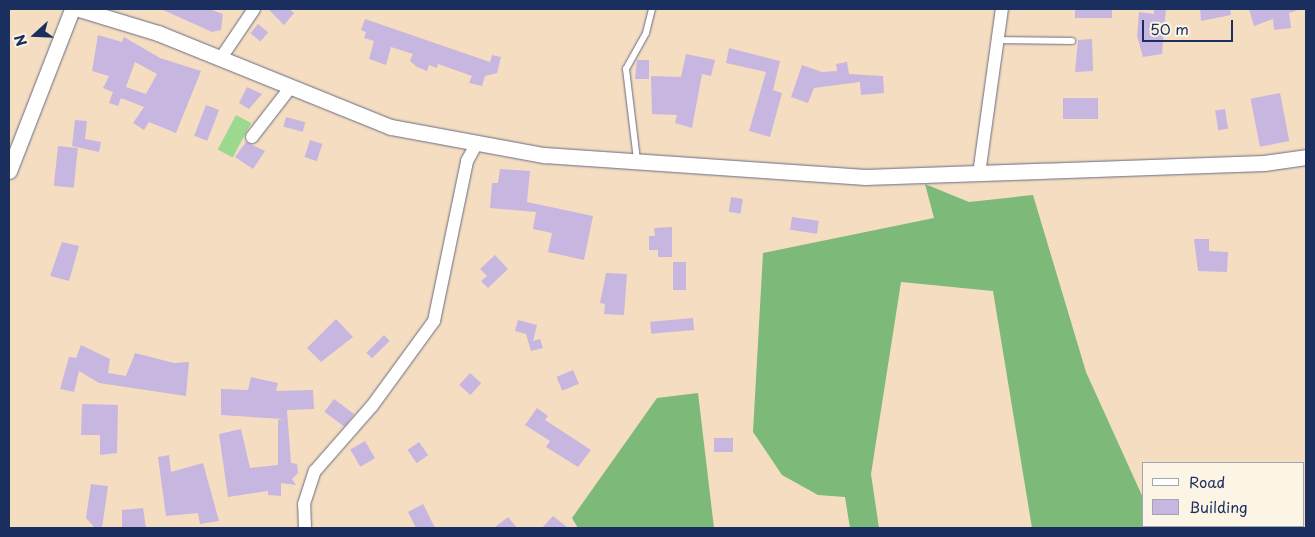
<!DOCTYPE html>
<html>
<head>
<meta charset="utf-8">
<style>
  body { margin:0 }
  #map { position:relative; width:1315px; height:537px; overflow:hidden; background:#f5ddc1; font-family:"Playpen Sans",sans-serif }
  div>[style] { position:absolute }
  .green>* { inset:0; background:#9cd98e; transform-origin:0 0 }
  .forest>* { inset:0; background:#7db979 }
  .building>* { inset:0; background:#c7b6df; transform-origin:0 0 }
  .roads { filter:drop-shadow(0 0 1px #676c81) drop-shadow(0 0 1px #676c81) }
  .service>* { height:6px; margin:-3px; padding:0 3px; transform-origin:3px; border-radius:3px; background:#fff }
  .minor>* { height:12px; margin:-6px; padding:0 6px; transform-origin:6px; border-radius:6px; background:#fff }
  .tertiary>* { height:15px; margin:-7.5px; padding:0 7.5px; transform-origin:7.5px; border-radius:7.5px; background:#fff }
  span { translate:-50% -50%; white-space:nowrap; text-align:center; line-height:1.15; -webkit-text-stroke:4.5px #fcf5e5; paint-order:stroke }
  .frame { position:absolute; inset:0; border:10px solid #1b2f5e; pointer-events:none }
  .legend { position:absolute; left:1142px; top:462px; width:162px; height:65px; box-sizing:border-box; background:#fcf5e5; border:1px solid #a2a6af; margin:0; padding:6px 9px; list-style:none; font-size:15px; color:#1b2f5e }
  .legend li { display:flex; align-items:center; gap:10px; height:25px }
  .legend b { width:25px; border:1px solid #a2a6af }
  .north { position:absolute; left:10px; top:10px; width:50px; height:50px; -webkit-text-stroke:4px #fcf5e5; paint-order:stroke; rotate:250deg; font-size:14px; font-weight:700; line-height:20px; text-align:center; color:#1b2f5e }
  .north::after { content:''; display:block; margin:auto; width:18px; height:22px; background:#1b2f5e; clip-path:polygon(50% 0,100% 100%,50% 72%,0 100%) }
  .scale { position:absolute; left:1142px; top:20px; width:91px; height:22px; box-sizing:border-box; border:2px solid #1b2f5e; border-top:0; padding-left:6px; font-size:15px; line-height:18px; white-space:nowrap; color:#1b2f5e; -webkit-text-stroke:4px #fcf5e5; paint-order:stroke }
</style>
</head>
<body>
<div id="map">
  <div class="green">
    <div style="left:236px;top:115px;width:17px;height:39px;rotate:28deg"></div>
  </div>
  <div class="forest">
    <div style="clip-path:polygon(925px 184px,969px 202px,1033px 195px,1086px 372px,1144px 500px,1144px 526px,1225px 528px,1032px 528px,993px 291px,901px 282px,871px 474px,879px 528px,850px 528px,845px 497px,818px 495px,782px 475px,753px 432px,763px 253px,934px 218px)"></div>
    <div style="clip-path:polygon(698px 393px,714px 528px,578px 528px,572px 518px,657px 398px)"></div>
  </div>
  <div class="building">
    <div style="clip-path:polygon(161px 9px,209px 9px,223px 14px,221px 30px,212px 32px)"></div>
    <div style="clip-path:polygon(268px 9px,289px 9px,294px 13px,284px 25px)"></div>
    <div style="left:1075px;top:9px;width:37px;height:9px"></div>
    <div style="clip-path:polygon(1154px 9px,1166px 9px,1162px 54px,1143px 57px,1137px 36px,1139px 12px,1154px 14px)"></div>
    <div style="clip-path:polygon(1200px 9px,1230px 9px,1231px 15px,1201px 21px)"></div>
    <div style="clip-path:polygon(1249px 9px,1298px 9px,1298px 10px,1289px 13px,1291px 28px,1274px 30px,1273px 19px,1254px 26px)"></div>
    <div style="clip-path:polygon(365px 19px,490px 62px,492px 55px,501px 57px,497px 73px,485px 76px,482px 86px,469px 83px,472px 76px,438px 64px,437px 68px,429px 65px,427px 71px,417px 67px,410px 61px,413px 54px,391px 47px,386px 65px,369px 59px,374px 41px,364px 38px,366px 32px,361px 30px)"></div>
    <div style="left:258px;top:24px;width:13px;height:12px;rotate:39deg"></div>
    <div style="clip-path:polygon(evenodd,98px 35px,122px 42px,124px 37px,160px 58px,201px 71px,176px 133px,149px 122px,144px 130px,133px 123px,144px 107px,121px 98px,118px 106px,109px 103px,113px 92px,103px 88px,109px 76px,92px 71px,98px 35px,135px 62px,157px 74px,146px 94px,126px 87px,135px 62px)"></div>
    <div style="clip-path:polygon(1092px 39px,1093px 71px,1075px 72px,1078px 40px)"></div>
    <div style="clip-path:polygon(729px 48px,780px 61px,773px 90px,782px 93px,770px 137px,749px 131px,766px 72px,726px 63px)"></div>
    <div style="clip-path:polygon(686px 54px,715px 60px,711px 76px,702px 74px,692px 128px,675px 123px,677px 115px,652px 114px,651px 76px,681px 77px)"></div>
    <div style="clip-path:polygon(637px 60px,649px 60px,649px 79px,635px 79px)"></div>
    <div style="clip-path:polygon(847px 62px,849px 74px,883px 76px,884px 93px,861px 95px,860px 82px,814px 88px,808px 103px,791px 97px,802px 65px,822px 72px,837px 71px,836px 64px)"></div>
    <div style="clip-path:polygon(247px 87px,262px 94px,249px 109px,239px 103px)"></div>
    <div style="left:1280px;top:93px;width:49px;height:30px;rotate:79deg"></div>
    <div style="left:1098px;top:98px;width:21px;height:35px;rotate:90deg"></div>
    <div style="left:206px;top:105px;width:14px;height:33px;rotate:21deg"></div>
    <div style="left:1225px;top:109px;width:20px;height:10px;rotate:81deg"></div>
    <div style="left:286px;top:117px;width:20px;height:10px;rotate:15deg"></div>
    <div style="clip-path:polygon(75px 120px,87px 121px,85px 139px,101px 142px,99px 152px,72px 146px)"></div>
    <div style="left:310px;top:140px;width:13px;height:18px;rotate:18deg"></div>
    <div style="clip-path:polygon(246px 142px,265px 151px,253px 169px,235px 157px)"></div>
    <div style="left:58px;top:146px;width:20px;height:40px;rotate:6deg"></div>
    <div style="clip-path:polygon(500px 169px,530px 171px,527px 202px,593px 216px,584px 260px,548px 252px,552px 233px,533px 229px,536px 212px,490px 208px,492px 183px,498px 183px)"></div>
    <div style="left:731px;top:197px;width:12px;height:15px;rotate:9deg"></div>
    <div style="left:792px;top:217px;width:27px;height:13px;rotate:8deg"></div>
    <div style="clip-path:polygon(672px 227px,672px 257px,658px 257px,658px 250px,649px 250px,649px 236px,655px 236px,654px 228px)"></div>
    <div style="clip-path:polygon(1194px 239px,1209px 239px,1209px 251px,1228px 252px,1227px 272px,1198px 271px)"></div>
    <div style="clip-path:polygon(62px 242px,79px 246px,69px 281px,50px 276px)"></div>
    <div style="clip-path:polygon(495px 255px,508px 269px,488px 288px,481px 281px,487px 276px,480px 269px)"></div>
    <div style="left:673px;top:262px;width:13px;height:28px"></div>
    <div style="clip-path:polygon(606px 273px,627px 274px,624px 315px,604px 314px,605px 304px,600px 303px)"></div>
    <div style="left:693px;top:318px;width:12px;height:43px;rotate:85deg"></div>
    <div style="clip-path:polygon(336px 319px,353px 337px,321px 362px,307px 348px)"></div>
    <div style="clip-path:polygon(518px 320px,537px 325px,533px 341px,540px 339px,543px 348px,531px 351px,526px 334px,515px 331px)"></div>
    <div style="left:384px;top:335px;width:8px;height:25px;rotate:45deg"></div>
    <div style="clip-path:polygon(81px 345px,110px 359px,108px 373px,126px 376px,135px 353px,174px 363px,189px 362px,186px 396px,99px 383px,79px 371px,74px 392px,60px 389px,69px 357px,76px 358px)"></div>
    <div style="left:573px;top:370px;width:15px;height:18px;rotate:67deg"></div>
    <div style="left:470px;top:373px;width:15px;height:16px;rotate:42deg"></div>
    <div style="clip-path:polygon(251px 377px,278px 383px,276px 391px,313px 390px,314px 409px,287px 410px,291px 463px,297px 464px,298px 473px,292px 479px,296px 485px,281px 483px,281px 496px,268px 495px,268px 491px,228px 497px,219px 434px,241px 429px,250px 468px,278px 465px,278px 420px,283px 419px,221px 415px,221px 389px,248px 390px)"></div>
    <div style="left:334px;top:399px;width:25px;height:16px;rotate:37deg"></div>
    <div style="clip-path:polygon(82px 404px,118px 405px,117px 453px,100px 455px,100px 435px,81px 435px)"></div>
    <div style="clip-path:polygon(537px 408px,548px 416px,545px 420px,591px 450px,578px 467px,546px 447px,550px 441px,525px 425px)"></div>
    <div style="left:714px;top:438px;width:19px;height:14px"></div>
    <div style="left:365px;top:441px;width:20px;height:17px;rotate:60deg"></div>
    <div style="left:419px;top:442px;width:16px;height:14px;rotate:55deg"></div>
    <div style="clip-path:polygon(169px 455px,171px 472px,203px 463px,219px 521px,200px 524px,198px 513px,166px 516px,158px 457px)"></div>
    <div style="clip-path:polygon(91px 484px,108px 486px,102px 528px,95px 528px,86px 518px)"></div>
    <div style="clip-path:polygon(423px 504px,435px 528px,416px 528px,408px 512px)"></div>
    <div style="clip-path:polygon(143px 508px,146px 528px,122px 528px,122px 510px)"></div>
    <div style="clip-path:polygon(553px 516px,568px 528px,542px 528px)"></div>
    <div style="clip-path:polygon(508px 517px,517px 528px,494px 528px)"></div>
  </div>
  <div class="roads">
    <div class="service">
      <div style="left:997px;top:40px;width:75px;rotate:0.8deg"></div>
      <div style="left:637px;top:160px;width:92px;rotate:-96.9deg"></div>
      <div style="left:626px;top:69px;width:41px;rotate:-60.9deg"></div>
      <div style="left:646px;top:33px;width:25px;rotate:-76deg"></div>
    </div>
    <div class="minor">
      <div style="left:221px;top:58px;width:59px;rotate:-56deg"></div>
      <div style="left:252px;top:137px;width:62px;rotate:-52.2deg"></div>
      <div style="left:979px;top:174px;width:167px;rotate:-82.1deg"></div>
      <div style="left:305px;top:528px;width:24px;rotate:-92deg"></div>
      <div style="left:304px;top:504px;width:35px;rotate:-72deg"></div>
      <div style="left:315px;top:471px;width:86px;rotate:-48.8deg"></div>
      <div style="left:372px;top:406px;width:105px;rotate:-53.9deg"></div>
      <div style="left:434px;top:321px;width:163px;rotate:-78.3deg"></div>
      <div style="left:467px;top:161px;width:18px;rotate:-61deg"></div>
    </div>
    <div class="tertiary">
      <div style="left:79px;top:9px;width:83px;rotate:16.9deg"></div>
      <div style="left:158px;top:33px;width:251px;rotate:22deg"></div>
      <div style="left:391px;top:127px;width:156px;rotate:10.4deg"></div>
      <div style="left:544px;top:155px;width:322px;rotate:3.9deg"></div>
      <div style="left:865px;top:177px;width:399px;rotate:-2deg"></div>
      <div style="left:1264px;top:163px;width:42px;rotate:-8.1deg"></div>
      <div style="left:9px;top:171px;width:174px;rotate:-68.7deg"></div>
    </div>
  </div>
  <div class="frame"></div>
  <ul class="legend">
  <li><b style="height:6px;background:#fff"></b>Road</li>
  <li><b style="height:14px;background:#c7b6df"></b>Building</li>
  </ul>
  <div class="north">N</div>
  <div class="scale">50 m</div>
</div>
</body>
</html>
